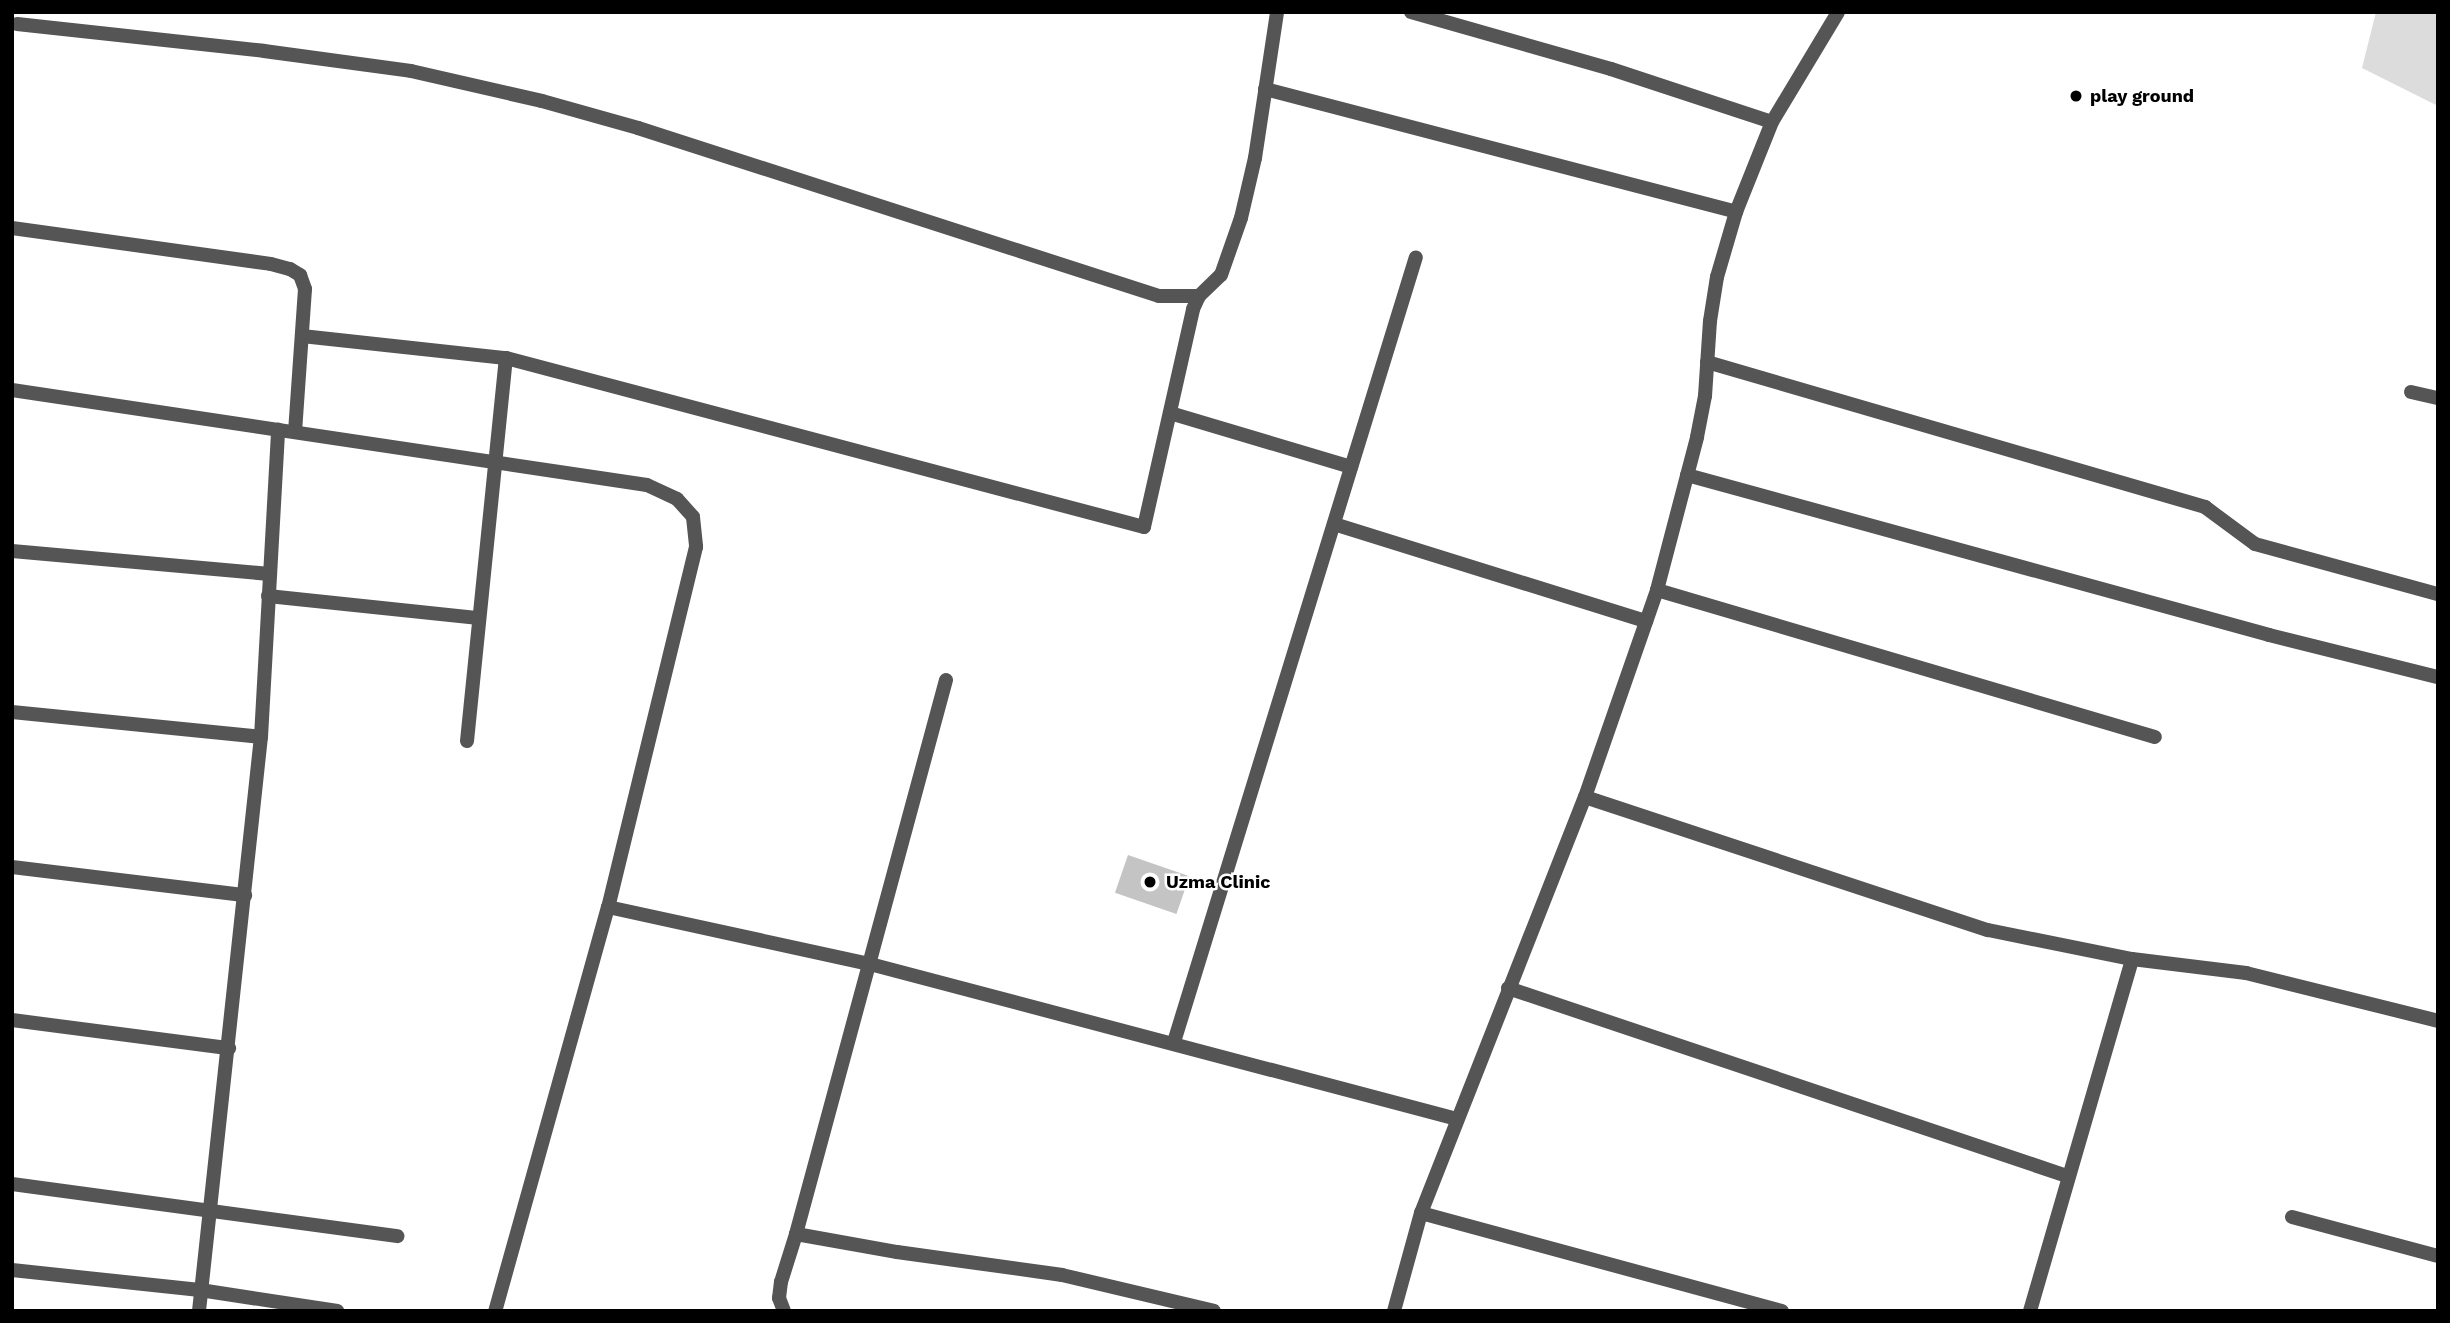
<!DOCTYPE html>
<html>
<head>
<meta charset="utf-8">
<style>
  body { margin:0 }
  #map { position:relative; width:2450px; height:1323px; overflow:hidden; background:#fff; font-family:"Work Sans",sans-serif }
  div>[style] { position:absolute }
  .green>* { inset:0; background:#dcdcdc }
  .building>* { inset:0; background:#c4c4c4; transform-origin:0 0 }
  .minor>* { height:14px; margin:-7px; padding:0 7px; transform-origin:7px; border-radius:7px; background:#555 }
  .dots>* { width:19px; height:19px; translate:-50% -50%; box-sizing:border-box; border:4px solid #fff; border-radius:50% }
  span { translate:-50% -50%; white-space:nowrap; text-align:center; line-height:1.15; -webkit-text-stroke:5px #fff; paint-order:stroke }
  .poi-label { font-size:18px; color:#000; font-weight:700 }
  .left { translate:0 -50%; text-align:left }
  .frame { position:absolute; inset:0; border:14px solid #000; pointer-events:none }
</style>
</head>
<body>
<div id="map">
  <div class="green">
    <div style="clip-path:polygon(2376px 12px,2438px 12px,2438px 106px,2362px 68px)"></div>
  </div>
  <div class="building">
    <div style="left:1128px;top:855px;width:65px;height:40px;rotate:19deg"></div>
  </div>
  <div class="minor">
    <div style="left:1411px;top:12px;width:208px;rotate:15.9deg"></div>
    <div style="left:1611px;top:69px;width:169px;rotate:18.2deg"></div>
    <div style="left:17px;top:24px;width:248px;rotate:6.2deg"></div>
    <div style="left:264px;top:51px;width:148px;rotate:7.7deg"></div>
    <div style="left:411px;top:71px;width:134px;rotate:12.9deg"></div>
    <div style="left:542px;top:101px;width:100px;rotate:15.7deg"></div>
    <div style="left:638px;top:128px;width:547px;rotate:17.87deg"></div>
    <div style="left:1159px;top:296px;width:40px"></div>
    <div style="left:1199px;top:296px;width:30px;rotate:-44deg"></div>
    <div style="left:1221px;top:275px;width:60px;rotate:-70.7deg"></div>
    <div style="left:1241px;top:218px;width:62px;rotate:-76.9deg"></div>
    <div style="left:1255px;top:158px;width:148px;rotate:-81.4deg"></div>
    <div style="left:1265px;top:89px;width:487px;rotate:14.6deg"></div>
    <div style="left:12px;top:228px;width:261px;rotate:7.9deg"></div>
    <div style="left:271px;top:264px;width:20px;rotate:15deg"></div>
    <div style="left:290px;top:269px;width:12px;rotate:31deg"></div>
    <div style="left:300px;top:275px;width:15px;rotate:70deg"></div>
    <div style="left:305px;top:289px;width:143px;rotate:94deg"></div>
    <div style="left:302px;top:336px;width:205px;rotate:6.2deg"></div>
    <div style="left:506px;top:358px;width:660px;rotate:14.84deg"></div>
    <div style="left:1144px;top:527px;width:223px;rotate:-77.3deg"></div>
    <div style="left:1193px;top:309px;width:14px;rotate:-65deg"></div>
    <div style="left:1707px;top:362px;width:519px;rotate:16.23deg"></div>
    <div style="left:2205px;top:507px;width:62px;rotate:36.5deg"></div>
    <div style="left:2255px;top:544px;width:190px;rotate:15.3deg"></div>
    <div style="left:12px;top:390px;width:642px;rotate:8.51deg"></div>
    <div style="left:647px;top:485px;width:33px;rotate:25deg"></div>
    <div style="left:677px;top:499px;width:24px;rotate:48deg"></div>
    <div style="left:693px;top:517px;width:30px;rotate:84deg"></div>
    <div style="left:696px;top:547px;width:371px;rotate:103.7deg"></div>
    <div style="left:608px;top:907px;width:420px;rotate:105.6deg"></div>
    <div style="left:2411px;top:392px;width:28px;rotate:13deg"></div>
    <div style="left:1170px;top:413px;width:189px;rotate:16.6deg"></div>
    <div style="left:1687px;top:475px;width:604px;rotate:15.37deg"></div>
    <div style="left:2269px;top:635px;width:174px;rotate:14deg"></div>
    <div style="left:1334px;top:524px;width:327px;rotate:17.3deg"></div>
    <div style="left:12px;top:551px;width:259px;rotate:5.1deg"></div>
    <div style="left:1657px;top:590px;width:519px;rotate:16.45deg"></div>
    <div style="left:268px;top:596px;width:212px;rotate:6deg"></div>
    <div style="left:12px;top:712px;width:250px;rotate:5.7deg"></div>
    <div style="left:467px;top:741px;width:385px;rotate:-84.2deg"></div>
    <div style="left:1585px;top:797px;width:424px;rotate:18.3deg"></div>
    <div style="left:1988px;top:930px;width:147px;rotate:11.4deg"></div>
    <div style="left:2132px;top:959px;width:115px;rotate:7deg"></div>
    <div style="left:2246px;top:973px;width:198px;rotate:14deg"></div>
    <div style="left:12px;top:867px;width:235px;rotate:6.9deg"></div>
    <div style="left:608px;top:907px;width:268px;rotate:12.3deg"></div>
    <div style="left:870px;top:964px;width:607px;rotate:14.79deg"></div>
    <div style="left:1508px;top:988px;width:590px;rotate:18.59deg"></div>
    <div style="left:12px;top:1020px;width:219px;rotate:7.4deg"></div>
    <div style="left:1174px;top:1042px;width:821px;rotate:-72.87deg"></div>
    <div style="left:12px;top:1184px;width:389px;rotate:7.7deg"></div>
    <div style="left:1421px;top:1213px;width:374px;rotate:15.2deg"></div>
    <div style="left:2292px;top:1217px;width:151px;rotate:15deg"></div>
    <div style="left:796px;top:1234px;width:103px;rotate:10.1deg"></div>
    <div style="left:897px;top:1252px;width:167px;rotate:7.9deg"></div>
    <div style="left:1062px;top:1275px;width:156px;rotate:13.3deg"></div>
    <div style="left:12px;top:1270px;width:189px;rotate:6.1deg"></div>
    <div style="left:200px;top:1290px;width:139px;rotate:8.7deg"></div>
    <div style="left:199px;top:1311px;width:577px;rotate:-83.84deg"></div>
    <div style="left:261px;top:737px;width:308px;rotate:-86.8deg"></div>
    <div style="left:784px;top:1311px;width:14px;rotate:-111deg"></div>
    <div style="left:779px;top:1298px;width:16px;rotate:-83deg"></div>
    <div style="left:781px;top:1282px;width:50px;rotate:-72.6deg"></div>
    <div style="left:796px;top:1234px;width:574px;rotate:-74.85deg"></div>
    <div style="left:1394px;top:1311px;width:102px;rotate:-74.6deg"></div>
    <div style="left:1421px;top:1213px;width:447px;rotate:-68.5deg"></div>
    <div style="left:1585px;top:797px;width:219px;rotate:-70.8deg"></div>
    <div style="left:1657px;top:590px;width:158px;rotate:-75.3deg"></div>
    <div style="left:1697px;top:437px;width:42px;rotate:-79deg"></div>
    <div style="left:1705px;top:396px;width:75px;rotate:-86.2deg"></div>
    <div style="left:1710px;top:321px;width:45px;rotate:-81deg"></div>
    <div style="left:1717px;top:277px;width:68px;rotate:-73.7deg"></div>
    <div style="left:1736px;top:212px;width:97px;rotate:-68.2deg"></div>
    <div style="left:1772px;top:122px;width:128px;rotate:-59deg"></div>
    <div style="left:2030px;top:1311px;width:366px;rotate:-73.8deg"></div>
  </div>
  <div class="dots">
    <div style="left:2076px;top:96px;background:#000"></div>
    <div style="left:1150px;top:882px;background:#000"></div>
  </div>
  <div class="poi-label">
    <span class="left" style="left:2090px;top:96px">play ground</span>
    <span class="left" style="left:1166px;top:882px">Uzma Clinic</span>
  </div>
  <div class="frame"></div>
</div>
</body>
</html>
